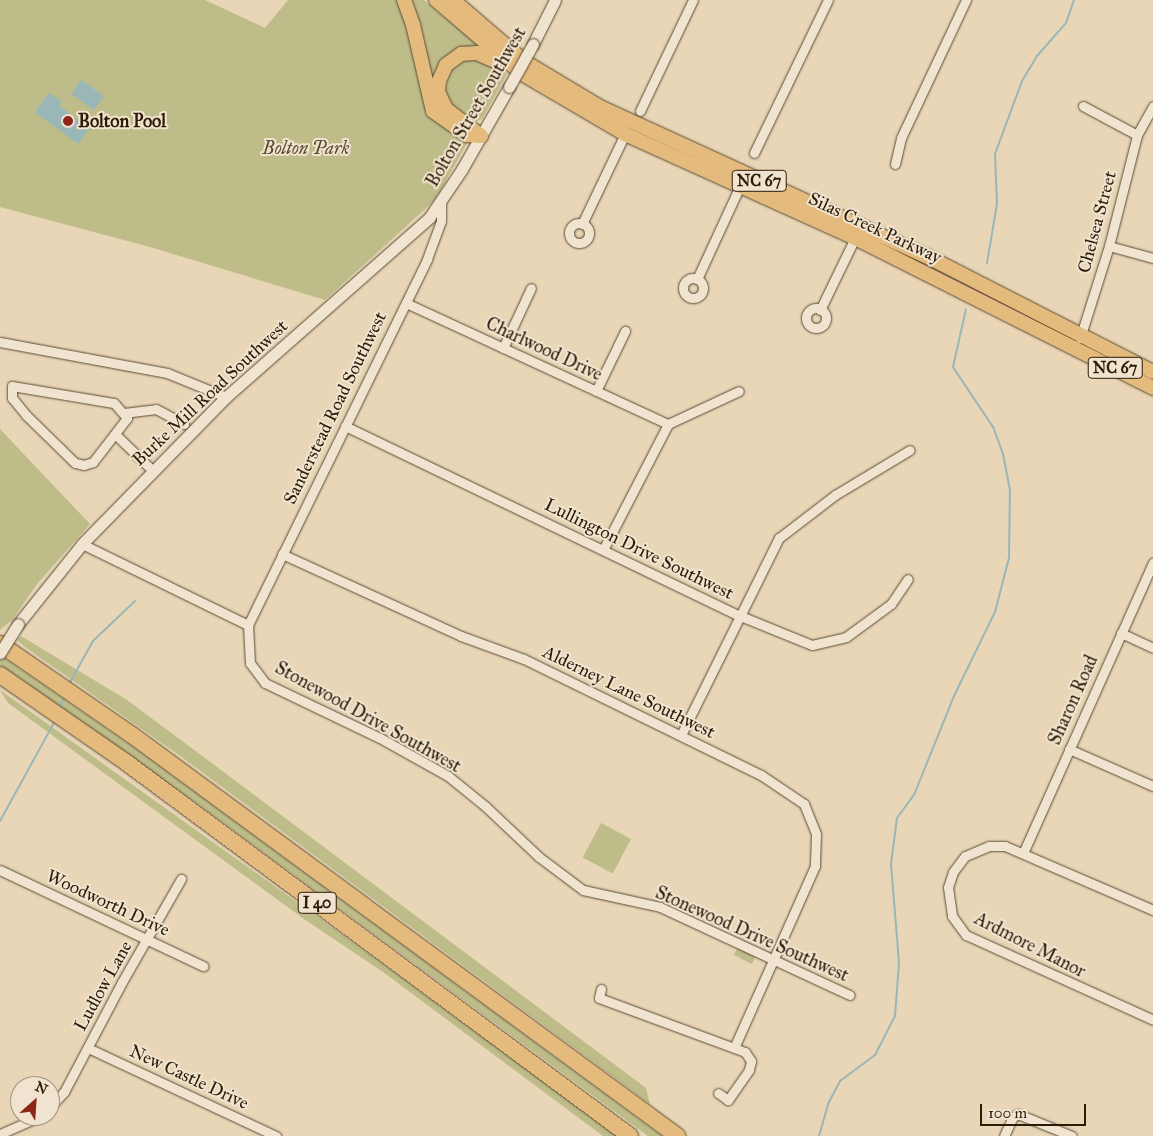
<!DOCTYPE html>
<html>
<head>
<meta charset="utf-8">
<style>
  body { margin:0 }
  #map { position:relative; width:1153px; height:1136px; overflow:hidden; background:#e8d6b7; font-family:"IM FELL Great Primer",serif }
  div>[style] { position:absolute }
  .green>* { inset:0; background:#bebc89; transform-origin:0 0 }
  .water>* { inset:0; background:#9ab7b8; transform-origin:0 0 }
  .stream>* { height:2px; margin:-1px; padding:0 1px; transform-origin:1px; border-radius:1px; background:#9ab7b8 }
  .roads { filter:drop-shadow(0 0 1px #5b4a32) drop-shadow(0 0 1px #5b4a32) }
  .minor>* { height:9px; margin:-4.5px; padding:0 4.5px; transform-origin:4.5px; border-radius:4.5px; background:#f0e4d0 }
  .minor>.ring { margin:-4.5px; padding:0; box-sizing:content-box; background:none; border:9px solid #f0e4d0; border-radius:50% }
  .tertiary>* { height:11px; margin:-5.5px; padding:0 5.5px; transform-origin:5.5px; border-radius:5.5px; background:#f0e4d0 }
  .primary>* { height:14px; margin:-7px; padding:0 7px; transform-origin:7px; border-radius:7px; background:#e4bb7c }
  .motorway>* { height:16px; margin:-8px; padding:0 8px; transform-origin:8px; border-radius:8px; background:#e4bb7c }
  .bridges { filter:drop-shadow(0 0 1px #5b4a32) drop-shadow(0 0 1px #5b4a32) }
  .tertiary-bridge>* { height:11px; margin:-5.5px; padding:0 5.5px; transform-origin:5.5px; border-radius:5.5px; background:#f0e4d0 }
  .dots>* { width:14px; height:14px; translate:-50% -50%; box-sizing:border-box; border:2px solid #f0e4d0; border-radius:50% }
  span { translate:-50% -50%; white-space:nowrap; text-align:center; line-height:1.15; -webkit-text-stroke:4px #f0e4d0; paint-order:stroke }
  .shield-label span { padding:1px 4px; background:#f0e4d0; border:1px solid; border-radius:4px; -webkit-text-stroke-width:0 }
  .shield-label { font-size:16px; color:#2c1b05; font-weight:700 }
  .street-label { font-size:18px; color:#2c1b05 }
  .poi-label { font-size:18px; color:#2c1b05; font-weight:700 }
  .left { translate:0 -50%; text-align:left }
  .park-label { font-size:18px; color:#584b2d; font-style:italic }
  .north { position:absolute; left:10px; top:1076px; width:50px; height:50px; box-sizing:border-box; background:#f0e4d0; border:1px solid #a2947f; border-radius:50%; rotate:26deg; font-size:14px; font-weight:700; line-height:20px; text-align:center; color:#2c1b05 }
  .north::after { content:''; display:block; margin:auto; width:18px; height:22px; background:#8f2418; clip-path:polygon(50% 0,100% 100%,50% 72%,0 100%) }
  .scale { position:absolute; left:980px; top:1104px; width:106px; height:22px; box-sizing:border-box; border:2px solid #2c1b05; border-top:0; padding-left:6px; font-size:15px; line-height:18px; white-space:nowrap; color:#2c1b05; -webkit-text-stroke:4px #f0e4d0; paint-order:stroke }
</style>
</head>
<body>
<div id="map">
  <div class="green">
    <div style="clip-path:polygon(0 0,205px 0,265px 28px,288px 0,398px 0,413px 48px,467px 143px,435px 200px,325px 300px,150px 247px,0 207px)"></div>
    <div style="clip-path:polygon(408px 0,424px 0,488px 53px,457px 53px,436px 94px)"></div>
    <div style="clip-path:polygon(465px 57px,494px 63px,507px 74px,482px 119px,475px 122px,463px 118px,443px 94px,449px 69px)"></div>
    <div style="clip-path:polygon(0 429px,90px 524px,37px 584px,12px 620px,0 630px)"></div>
    <div style="clip-path:polygon(21px 636px,127px 700px,205px 758px,646px 1088px,650px 1104px,179px 755px,25px 647px,17px 640px)"></div>
    <div style="clip-path:polygon(0 655px,139px 751px,662px 1136px,648px 1136px,199px 805px,0 665px)"></div>
    <div style="clip-path:polygon(0 690px,368px 953px,617px 1136px,603px 1136px,383px 972px,304px 919px,8px 703px)"></div>
    <div style="left:601px;top:823px;width:34px;height:39px;rotate:28deg"></div>
    <div style="left:738px;top:947px;width:20px;height:9px;rotate:27deg"></div>
  </div>
  <div class="water">
    <div style="left:81px;top:80px;width:28px;height:17px;rotate:35deg"></div>
    <div style="clip-path:polygon(49px 93px,62px 101px,59px 106px,90px 128px,78px 144px,35px 112px)"></div>
  </div>
  <div class="stream">
    <div style="left:987px;top:263px;width:60px;rotate:-80.4deg"></div>
    <div style="left:997px;top:204px;width:50px;rotate:-92.3deg"></div>
    <div style="left:995px;top:154px;width:78px;rotate:-69.7deg"></div>
    <div style="left:1022px;top:81px;width:29px;rotate:-59deg"></div>
    <div style="left:1037px;top:56px;width:44px;rotate:-48.7deg"></div>
    <div style="left:1066px;top:23px;width:24px;rotate:-71deg"></div>
    <div style="left:69px;top:684px;width:49px;rotate:-60.8deg"></div>
    <div style="left:93px;top:641px;width:58px;rotate:-43.6deg"></div>
    <div style="left:60px;top:707px;width:10px;rotate:-66deg"></div>
    <div style="left:0;top:821px;width:114px;rotate:-61.2deg"></div>
    <div style="left:819px;top:1136px;width:35px;rotate:-74deg"></div>
    <div style="left:829px;top:1102px;width:24px;rotate:-62deg"></div>
    <div style="left:840px;top:1081px;width:44px;rotate:-36.6deg"></div>
    <div style="left:875px;top:1055px;width:44px;rotate:-62.9deg"></div>
    <div style="left:895px;top:1016px;width:53px;rotate:-85.7deg"></div>
    <div style="left:899px;top:963px;width:99px;rotate:-94.6deg"></div>
    <div style="left:891px;top:864px;width:46px;rotate:-82.6deg"></div>
    <div style="left:897px;top:818px;width:29px;rotate:-54deg"></div>
    <div style="left:914px;top:795px;width:107px;rotate:-68deg"></div>
    <div style="left:954px;top:696px;width:93px;rotate:-64deg"></div>
    <div style="left:995px;top:612px;width:56px;rotate:-75.5deg"></div>
    <div style="left:1009px;top:558px;width:68px;rotate:-89.2deg"></div>
    <div style="left:1010px;top:490px;width:37px;rotate:-101deg"></div>
    <div style="left:1003px;top:454px;width:29px;rotate:-110deg"></div>
    <div style="left:993px;top:427px;width:72px;rotate:-123.7deg"></div>
    <div style="left:953px;top:367px;width:59px;rotate:-77.4deg"></div>
  </div>
  <div class="roads">
    <div class="minor">
      <div style="left:1083px;top:106px;width:61px;rotate:28.2deg"></div>
      <div style="left:640px;top:111px;width:123px;rotate:-64.5deg"></div>
      <div style="left:754px;top:153px;width:170px;rotate:-64.2deg"></div>
      <div style="left:895px;top:164px;width:27px;rotate:-77deg"></div>
      <div style="left:901px;top:138px;width:153px;rotate:-64.8deg"></div>
      <div class="ring" style="left:569px;top:223px;width:11px;height:11px"></div>
      <div style="left:582px;top:224px;width:100px;rotate:-64.5deg"></div>
      <div style="left:1109px;top:246px;width:46px;rotate:15.3deg"></div>
      <div class="ring" style="left:683px;top:278px;width:11px;height:11px"></div>
      <div style="left:697px;top:279px;width:102px;rotate:-65.2deg"></div>
      <div style="left:406px;top:303px;width:289px;rotate:24.8deg"></div>
      <div class="ring" style="left:806px;top:308px;width:11px;height:11px"></div>
      <div style="left:820px;top:310px;width:80px;rotate:-64.1deg"></div>
      <div style="left:1080px;top:338px;width:96px;rotate:-72.5deg"></div>
      <div style="left:1109px;top:246px;width:114px;rotate:-75.8deg"></div>
      <div style="left:1137px;top:135px;width:33px;rotate:-61deg"></div>
      <div style="left:0;top:342px;width:170px;rotate:10.5deg"></div>
      <div style="left:167px;top:373px;width:64px;rotate:22.1deg"></div>
      <div style="left:503px;top:348px;width:66px;rotate:-65deg"></div>
      <div style="left:12px;top:386px;width:103px;rotate:9.5deg"></div>
      <div style="left:114px;top:403px;width:20px;rotate:49deg"></div>
      <div style="left:127px;top:418px;width:56px;rotate:127.7deg"></div>
      <div style="left:93px;top:462px;width:9px;rotate:162deg"></div>
      <div style="left:84px;top:465px;width:9px;rotate:-167deg"></div>
      <div style="left:75px;top:463px;width:69px;rotate:-135.6deg"></div>
      <div style="left:26px;top:415px;width:22px;rotate:-129deg"></div>
      <div style="left:12px;top:398px;width:12px;rotate:-90deg"></div>
      <div style="left:596px;top:391px;width:67px;rotate:-64.2deg"></div>
      <div style="left:124px;top:413px;width:32px;rotate:-7deg"></div>
      <div style="left:156px;top:409px;width:32px;rotate:28deg"></div>
      <div style="left:345px;top:426px;width:436px;rotate:25.7deg"></div>
      <div style="left:738px;top:615px;width:80px;rotate:22.1deg"></div>
      <div style="left:812px;top:645px;width:35px;rotate:-13deg"></div>
      <div style="left:846px;top:637px;width:56px;rotate:-36.3deg"></div>
      <div style="left:891px;top:604px;width:30px;rotate:-56deg"></div>
      <div style="left:115px;top:434px;width:52px;rotate:44.2deg"></div>
      <div style="left:82px;top:544px;width:185px;rotate:26deg"></div>
      <div style="left:248px;top:625px;width:38px;rotate:87deg"></div>
      <div style="left:250px;top:663px;width:25px;rotate:53deg"></div>
      <div style="left:265px;top:683px;width:127px;rotate:25.6deg"></div>
      <div style="left:380px;top:738px;width:78px;rotate:29.2deg"></div>
      <div style="left:448px;top:776px;width:48px;rotate:39deg"></div>
      <div style="left:485px;top:806px;width:74px;rotate:43.4deg"></div>
      <div style="left:539px;top:857px;width:55px;rotate:36.9deg"></div>
      <div style="left:583px;top:890px;width:79px;rotate:12.4deg"></div>
      <div style="left:660px;top:907px;width:209px;rotate:24.9deg"></div>
      <div style="left:603px;top:550px;width:142px;rotate:-62.7deg"></div>
      <div style="left:668px;top:424px;width:78px;rotate:-24.9deg"></div>
      <div style="left:282px;top:554px;width:197px;rotate:24.6deg"></div>
      <div style="left:461px;top:636px;width:67px;rotate:20.1deg"></div>
      <div style="left:524px;top:659px;width:264px;rotate:26.1deg"></div>
      <div style="left:761px;top:775px;width:52px;rotate:34deg"></div>
      <div style="left:804px;top:804px;width:32px;rotate:68deg"></div>
      <div style="left:816px;top:834px;width:32px;rotate:92deg"></div>
      <div style="left:815px;top:866px;width:199px;rotate:114deg"></div>
      <div style="left:248px;top:625px;width:407px;rotate:-63.9deg"></div>
      <div style="left:427px;top:259px;width:40px;rotate:-69.8deg"></div>
      <div style="left:441px;top:221px;width:18px;rotate:-90deg"></div>
      <div style="left:1121px;top:633px;width:35px;rotate:25deg"></div>
      <div style="left:681px;top:735px;width:220px;rotate:-63.6deg"></div>
      <div style="left:779px;top:538px;width:71px;rotate:-37.5deg"></div>
      <div style="left:835px;top:495px;width:87px;rotate:-31deg"></div>
      <div style="left:1069px;top:749px;width:92px;rotate:23.8deg"></div>
      <div style="left:1024px;top:851px;width:316px;rotate:-65.9deg"></div>
      <div style="left:0;top:870px;width:225px;rotate:25.3deg"></div>
      <div style="left:1153px;top:910px;width:161px;rotate:-156.6deg"></div>
      <div style="left:1005px;top:846px;width:16px;rotate:180deg"></div>
      <div style="left:989px;top:846px;width:26px;rotate:157deg"></div>
      <div style="left:965px;top:856px;width:20px;rotate:127deg"></div>
      <div style="left:953px;top:872px;width:16px;rotate:108deg"></div>
      <div style="left:948px;top:887px;width:29px;rotate:82deg"></div>
      <div style="left:952px;top:916px;width:24px;rotate:54deg"></div>
      <div style="left:966px;top:935px;width:205px;rotate:24.4deg"></div>
      <div style="left:601px;top:989px;width:9px;rotate:103deg"></div>
      <div style="left:599px;top:998px;width:156px;rotate:20.3deg"></div>
      <div style="left:745px;top:1052px;width:11px;rotate:56deg"></div>
      <div style="left:751px;top:1061px;width:9px;rotate:103deg"></div>
      <div style="left:749px;top:1070px;width:37px;rotate:125deg"></div>
      <div style="left:728px;top:1100px;width:12px;rotate:-145deg"></div>
      <div style="left:88px;top:1048px;width:208px;rotate:25.1deg"></div>
      <div style="left:50px;top:1107px;width:21px;rotate:-47deg"></div>
      <div style="left:64px;top:1092px;width:124px;rotate:-62.2deg"></div>
      <div style="left:122px;top:982px;width:119px;rotate:-60.2deg"></div>
      <div style="left:0;top:1134px;width:45px;rotate:-23.7deg"></div>
      <div style="left:1004px;top:1136px;width:21px;rotate:-65deg"></div>
      <div style="left:1013px;top:1117px;width:6px;rotate:-31deg"></div>
      <div style="left:1018px;top:1114px;width:58px;rotate:22.2deg"></div>
    </div>
    <div class="tertiary">
      <div style="left:533px;top:44px;width:49px;rotate:-63.4deg"></div>
      <div style="left:18px;top:624px;width:102px;rotate:-51.3deg"></div>
      <div style="left:82px;top:544px;width:206px;rotate:-45.6deg"></div>
      <div style="left:226px;top:397px;width:271px;rotate:-41.4deg"></div>
      <div style="left:429px;top:218px;width:59px;rotate:-56deg"></div>
      <div style="left:462px;top:169px;width:95px;rotate:-60.2deg"></div>
    </div>
    <div class="primary">
      <div style="left:404px;top:0;width:27px;rotate:70deg"></div>
      <div style="left:413px;top:25px;width:88px;rotate:76.9deg"></div>
      <div style="left:433px;top:111px;width:42px;rotate:35.2deg"></div>
      <div style="left:467px;top:135px;width:14px;rotate:4deg"></div>
      <div style="left:436px;top:0;width:112px;rotate:40.7deg"></div>
      <div style="left:521px;top:73px;width:121px;rotate:30.4deg"></div>
      <div style="left:625px;top:134px;width:252px;rotate:24.3deg"></div>
      <div style="left:855px;top:238px;width:334px;rotate:26.7deg"></div>
      <div style="left:453px;top:0;width:95px;rotate:40.7deg"></div>
      <div style="left:525px;top:62px;width:87px;rotate:31deg"></div>
      <div style="left:600px;top:107px;width:367px;rotate:24.6deg"></div>
      <div style="left:934px;top:260px;width:246px;rotate:27.1deg"></div>
      <div style="left:481px;top:136px;width:44px;rotate:-142.4deg"></div>
      <div style="left:446px;top:109px;width:19px;rotate:-115deg"></div>
      <div style="left:438px;top:92px;width:11px;rotate:-85deg"></div>
      <div style="left:439px;top:81px;width:17px;rotate:-66deg"></div>
      <div style="left:446px;top:65px;width:19px;rotate:-36deg"></div>
      <div style="left:461px;top:54px;width:16px;rotate:-4deg"></div>
      <div style="left:477px;top:53px;width:22px;rotate:24deg"></div>
    </div>
    <div class="motorway">
      <div style="left:0;top:644px;width:160px;rotate:34.6deg"></div>
      <div style="left:132px;top:735px;width:677px;rotate:36.34deg"></div>
      <div style="left:0;top:675px;width:155px;rotate:34.7deg"></div>
      <div style="left:127px;top:763px;width:626px;rotate:36.56deg"></div>
    </div>
  </div>
  <div class="bridges">
    <div class="tertiary-bridge">
      <div style="left:509px;top:87px;width:49px;rotate:-60.8deg"></div>
      <div style="left:0;top:653px;width:34px;rotate:-58deg"></div>
    </div>
  </div>
  <div class="dots">
    <div style="left:68px;top:121px;background:#8f2418"></div>
  </div>
  <div class="shield-label">
    <span style="left:759px;top:181px">NC 67</span>
    <span style="left:1115px;top:368px">NC 67</span>
    <span style="left:317px;top:903px">I 40</span>
  </div>
  <div class="street-label">
    <span style="left:476px;top:107px;rotate:-60deg">Bolton Street Southwest</span>
    <span style="left:1097px;top:222px;rotate:-75deg">Chelsea Street</span>
    <span style="left:875px;top:228px;rotate:25deg">Silas Creek Parkway</span>
    <span style="left:544px;top:349px;rotate:25deg">Charlwood Drive</span>
    <span style="left:210px;top:393px;rotate:-43deg">Burke Mill Road Southwest</span>
    <span style="left:335px;top:408px;rotate:-64deg">Sanderstead Road Southwest</span>
    <span style="left:639px;top:549px;rotate:26deg">Lullington Drive Southwest</span>
    <span style="left:629px;top:692px;rotate:26deg">Alderney Lane Southwest</span>
    <span style="left:1073px;top:700px;rotate:-66deg">Sharon Road</span>
    <span style="left:368px;top:717px;rotate:29deg">Stonewood Drive Southwest</span>
    <span style="left:108px;top:903px;rotate:25deg">Woodworth Drive</span>
    <span style="left:752px;top:934px;rotate:24deg">Stonewood Drive Southwest</span>
    <span style="left:1030px;top:945px;rotate:27deg">Ardmore Manor</span>
    <span style="left:103px;top:986px;rotate:-61deg">Ludlow Lane</span>
    <span style="left:189px;top:1077px;rotate:25deg">New Castle Drive</span>
  </div>
  <div class="poi-label">
    <span class="left" style="left:78px;top:121px">Bolton Pool</span>
  </div>
  <div class="park-label">
    <span style="left:306px;top:148px">Bolton Park</span>
  </div>
  <div class="north">N</div>
  <div class="scale">100 m</div>
</div>
</body>
</html>
